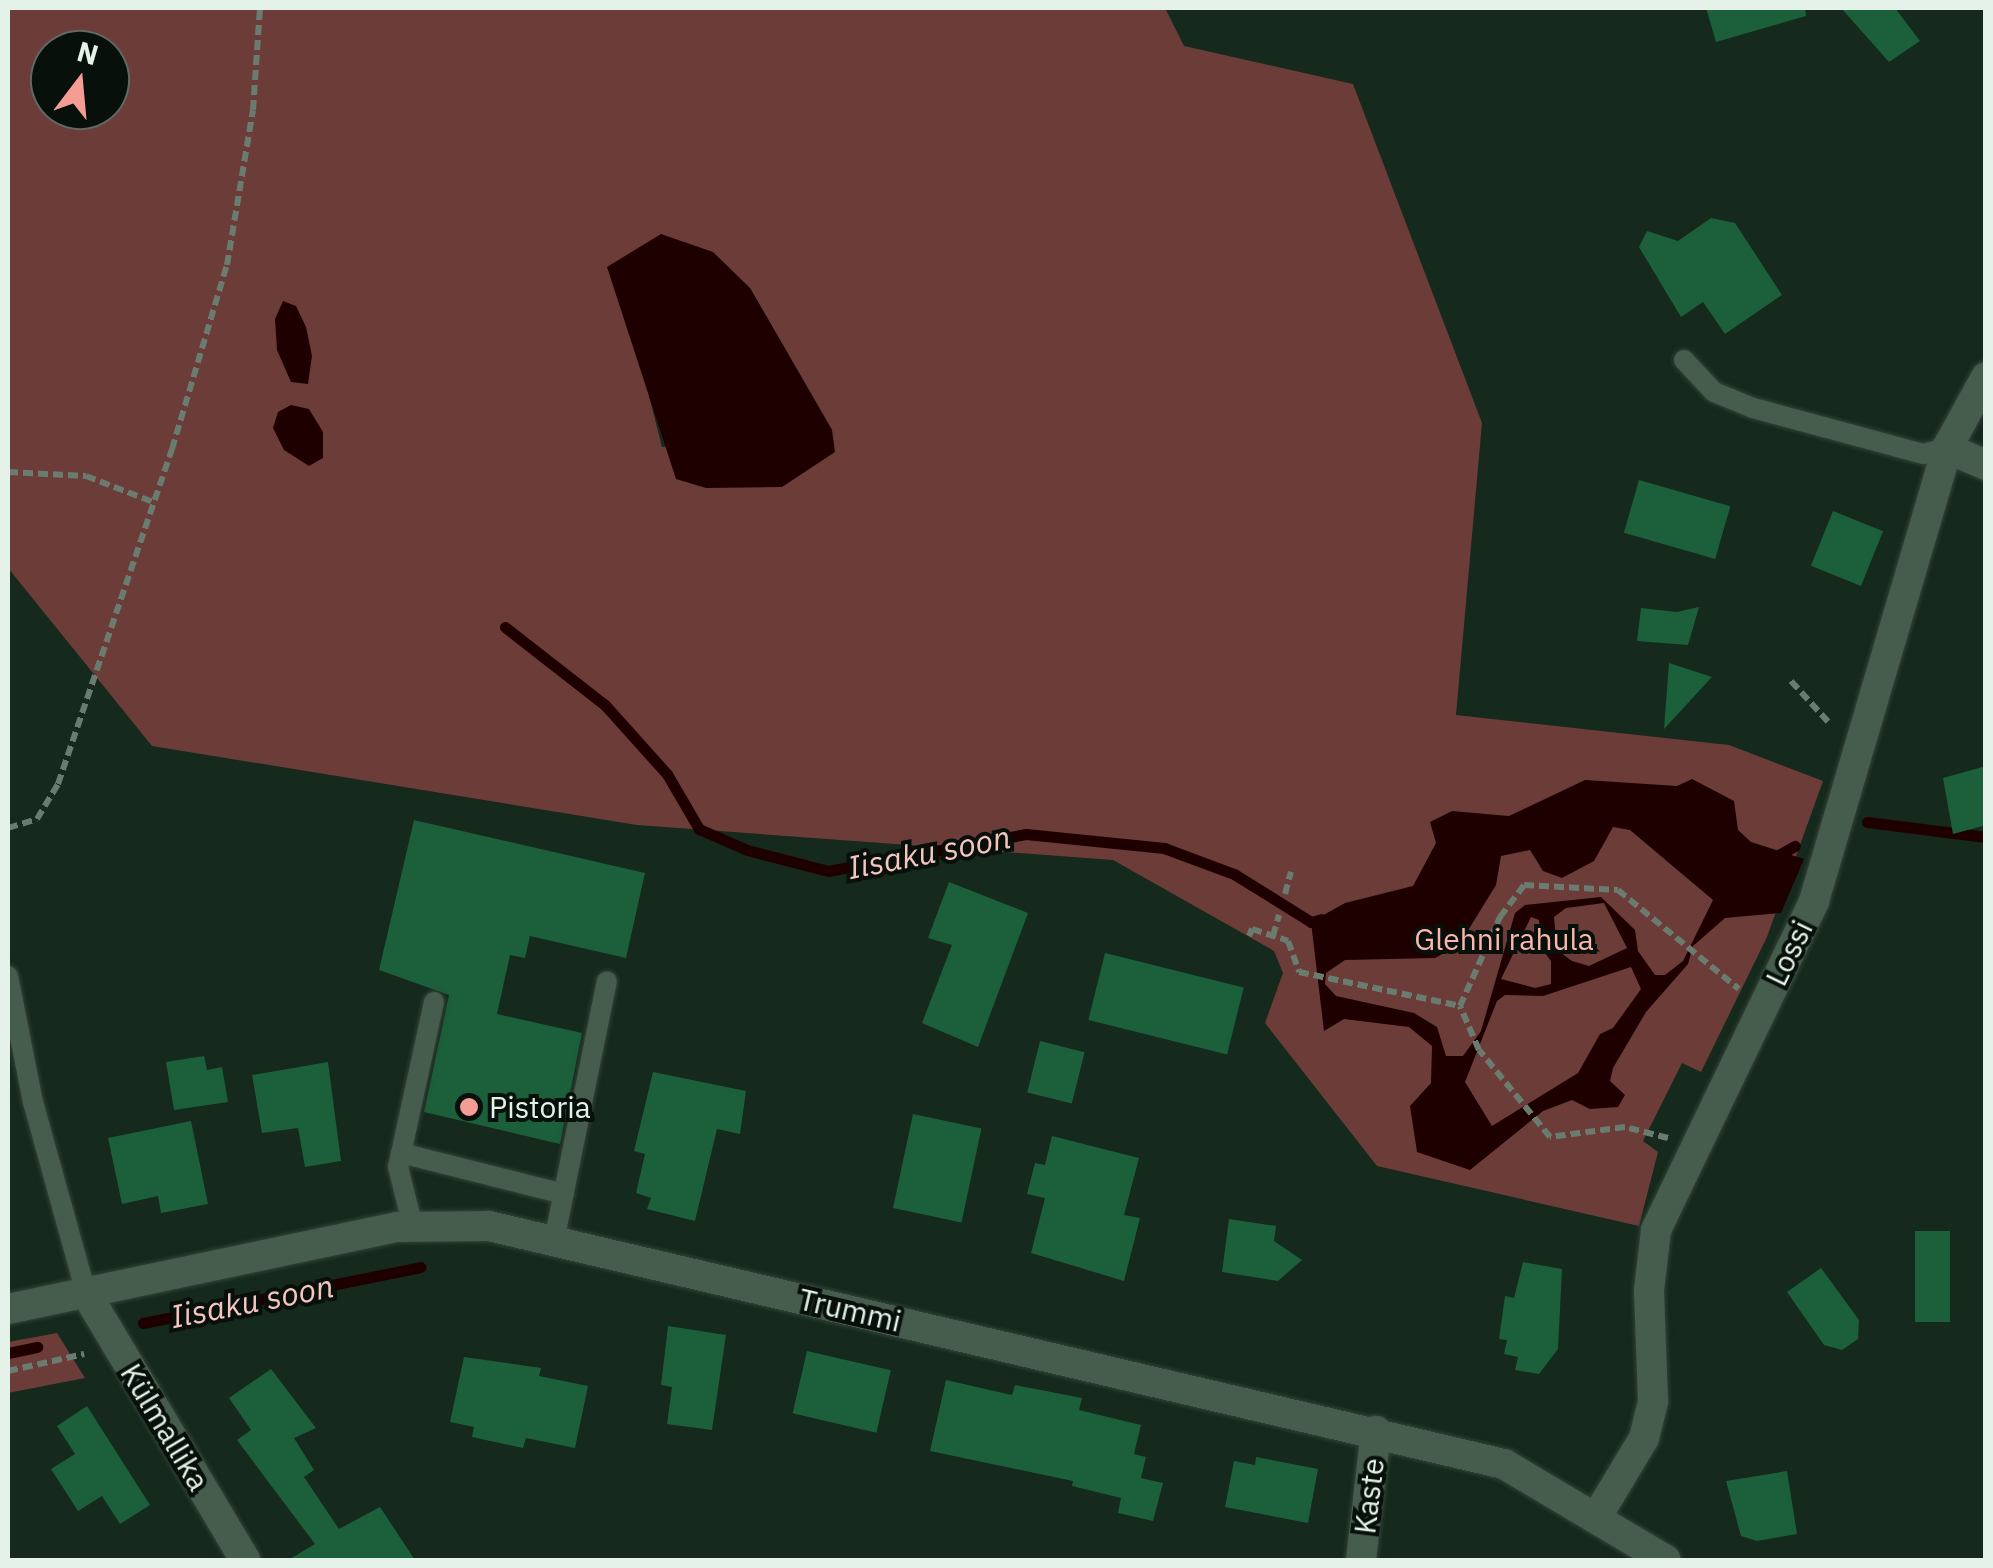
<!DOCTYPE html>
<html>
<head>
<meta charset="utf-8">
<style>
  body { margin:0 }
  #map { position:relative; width:1993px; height:1568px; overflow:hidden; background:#15291c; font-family:"IBM Plex Sans",sans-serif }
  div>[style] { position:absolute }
  .green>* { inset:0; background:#6c3c38 }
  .water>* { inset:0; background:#1e0000 }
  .stream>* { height:11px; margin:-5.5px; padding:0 5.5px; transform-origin:5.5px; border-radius:5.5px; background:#1e0000 }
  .building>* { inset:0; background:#1c5f3b; transform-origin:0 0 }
  .path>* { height:6px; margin-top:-3px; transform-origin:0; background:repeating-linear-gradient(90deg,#6a7b70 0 10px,transparent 0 15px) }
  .roads { filter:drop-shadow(0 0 2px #334339) drop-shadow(0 0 2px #334339) }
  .service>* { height:20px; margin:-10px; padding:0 10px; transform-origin:10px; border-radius:10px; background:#465c4d }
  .minor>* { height:30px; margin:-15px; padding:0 15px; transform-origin:15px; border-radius:15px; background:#465c4d }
  .dots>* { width:28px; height:28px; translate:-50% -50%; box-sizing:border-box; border:5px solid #07100a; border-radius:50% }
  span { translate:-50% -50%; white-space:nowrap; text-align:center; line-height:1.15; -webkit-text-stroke:8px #07100a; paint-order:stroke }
  .park-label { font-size:30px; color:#fdb5ae }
  .street-label { font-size:30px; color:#e5f2e9 }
  .poi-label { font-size:30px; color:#e5f2e9 }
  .left { translate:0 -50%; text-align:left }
  .water-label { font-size:32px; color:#f7c5c0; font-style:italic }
  .frame { position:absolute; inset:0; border:10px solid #e5f2e9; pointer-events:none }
  .north { position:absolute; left:30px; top:30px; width:100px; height:100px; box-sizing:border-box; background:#07100a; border:2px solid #606a63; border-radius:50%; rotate:16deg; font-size:28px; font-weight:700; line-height:40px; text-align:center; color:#e5f2e9 }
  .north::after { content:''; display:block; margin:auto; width:35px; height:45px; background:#f59c94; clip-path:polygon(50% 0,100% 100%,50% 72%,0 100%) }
</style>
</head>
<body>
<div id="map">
  <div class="green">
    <div style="clip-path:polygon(evenodd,8px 8px,1165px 8px,1184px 46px,1353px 84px,1482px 423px,1456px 715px,1729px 745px,1823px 781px,1767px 937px,1701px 1072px,1682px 1063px,1643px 1141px,1658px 1152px,1639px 1226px,1377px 1166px,1265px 1023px,1283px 973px,1274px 951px,1113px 860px,637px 825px,152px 746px,8px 568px,8px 8px,50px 50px,110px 50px,110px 110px,50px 110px,50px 50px,8px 8px,608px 267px,750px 288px,832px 430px,662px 447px,629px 317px,608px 267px)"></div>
    <div style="clip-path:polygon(57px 1333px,85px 1378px,8px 1393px,8px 1342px)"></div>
  </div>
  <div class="water">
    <div style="clip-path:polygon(661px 234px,713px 252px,750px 288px,832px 430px,835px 452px,782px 487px,706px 488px,676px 479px,607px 267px)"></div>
    <div style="clip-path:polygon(283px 301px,296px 306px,306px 327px,312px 356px,308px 384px,291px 382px,277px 350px,275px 319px)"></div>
    <div style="clip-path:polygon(291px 405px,309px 409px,323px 432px,323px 458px,309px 466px,284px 450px,273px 428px,278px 412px)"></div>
    <div style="clip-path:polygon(evenodd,1692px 779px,1734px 801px,1738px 830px,1751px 842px,1804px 859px,1781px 913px,1725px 918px,1693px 946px,1688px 964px,1646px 1012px,1613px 1068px,1610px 1081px,1625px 1095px,1618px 1107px,1590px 1109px,1572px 1100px,1543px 1111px,1470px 1170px,1417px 1152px,1410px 1106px,1431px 1083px,1432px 1046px,1409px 1027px,1344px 1019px,1324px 1031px,1311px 922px,1345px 903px,1413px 886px,1436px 843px,1430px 822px,1452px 811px,1509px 816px,1585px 780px,1677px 786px,1692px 779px,1613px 827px,1630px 830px,1713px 900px,1683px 961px,1665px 975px,1655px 975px,1638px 951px,1635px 930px,1601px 897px,1525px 905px,1515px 913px,1481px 1031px,1463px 1056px,1446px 1056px,1437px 1027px,1414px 1013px,1336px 996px,1325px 984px,1326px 973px,1345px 960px,1435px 958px,1459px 945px,1496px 885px,1501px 856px,1530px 850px,1543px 871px,1562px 878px,1594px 861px,1613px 827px,1692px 779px,1604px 903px,1627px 948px,1589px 966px,1572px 961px,1557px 950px,1554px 917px,1566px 908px,1604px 903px,1692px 779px,1531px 917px,1539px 920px,1542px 949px,1551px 961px,1551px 984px,1535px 988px,1501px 979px,1531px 917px,1692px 779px,1631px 967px,1641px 989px,1613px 1028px,1600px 1034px,1578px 1073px,1492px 1126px,1465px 1082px,1497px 1001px,1505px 995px,1543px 996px,1631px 967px)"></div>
  </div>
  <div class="stream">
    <div style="left:505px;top:627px;width:127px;rotate:38deg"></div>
    <div style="left:605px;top:705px;width:93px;rotate:48.1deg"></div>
    <div style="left:667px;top:774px;width:64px;rotate:59.8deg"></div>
    <div style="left:699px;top:829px;width:52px;rotate:23.6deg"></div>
    <div style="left:747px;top:850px;width:84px;rotate:14.5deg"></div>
    <div style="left:828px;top:871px;width:201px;rotate:-10.6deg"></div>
    <div style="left:1026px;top:834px;width:139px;rotate:5.8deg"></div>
    <div style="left:1164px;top:848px;width:75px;rotate:20.4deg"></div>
    <div style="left:1234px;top:874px;width:91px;rotate:31.9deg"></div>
    <div style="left:1311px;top:922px;width:11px;rotate:-15deg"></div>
    <div style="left:1867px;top:822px;width:120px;rotate:7.2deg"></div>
    <div style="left:1773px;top:858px;width:25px;rotate:-29deg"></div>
    <div style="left:143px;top:1323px;width:283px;rotate:-11.4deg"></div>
    <div style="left:8px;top:1353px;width:30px;rotate:-12deg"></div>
  </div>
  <div class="building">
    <div style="clip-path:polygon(1706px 8px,1805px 8px,1806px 16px,1716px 42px)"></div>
    <div style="clip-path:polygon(1841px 8px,1895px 8px,1920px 41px,1889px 62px)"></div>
    <div style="clip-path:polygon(1711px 218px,1735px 223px,1782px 295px,1725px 334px,1703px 302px,1681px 317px,1639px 247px,1647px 231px,1678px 241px)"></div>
    <div style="left:1639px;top:480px;width:95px;height:55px;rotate:16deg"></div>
    <div style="left:1833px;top:511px;width:54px;height:59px;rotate:22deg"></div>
    <div style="clip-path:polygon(1699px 607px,1688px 645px,1637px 641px,1641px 608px,1677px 612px)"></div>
    <div style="clip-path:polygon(1669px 663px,1712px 677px,1664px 729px)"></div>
    <div style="clip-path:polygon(1986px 766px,1986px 825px,1953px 834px,1943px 778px)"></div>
    <div style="clip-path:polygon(414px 820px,645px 873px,626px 958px,530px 936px,525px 958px,510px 955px,497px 1014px,582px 1033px,560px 1144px,424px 1112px,449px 995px,379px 970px)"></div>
    <div style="clip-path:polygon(949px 882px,1028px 913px,978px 1047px,922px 1023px,952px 945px,928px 938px)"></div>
    <div style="left:1105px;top:953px;width:143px;height:69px;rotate:14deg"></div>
    <div style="left:1040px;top:1041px;width:46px;height:53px;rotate:14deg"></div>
    <div style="clip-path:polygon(204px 1056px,207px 1070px,222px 1067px,228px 1102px,174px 1110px,166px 1062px)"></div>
    <div style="clip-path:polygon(328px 1062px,341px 1161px,305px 1167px,298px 1128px,262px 1133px,252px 1075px)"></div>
    <div style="clip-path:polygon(653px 1072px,746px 1091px,740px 1134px,717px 1129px,695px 1221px,647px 1209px,651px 1198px,636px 1193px,645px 1154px,634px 1151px)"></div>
    <div style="left:913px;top:1114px;width:70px;height:96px;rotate:12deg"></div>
    <div style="clip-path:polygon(191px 1121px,208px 1204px,161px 1213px,158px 1196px,122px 1204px,108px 1138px)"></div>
    <div style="clip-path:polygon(1052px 1136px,1139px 1158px,1124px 1215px,1140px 1218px,1124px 1281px,1031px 1253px,1045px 1198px,1027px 1194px,1035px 1163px,1045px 1165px)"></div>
    <div style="clip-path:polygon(1229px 1219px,1276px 1226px,1274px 1241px,1302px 1260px,1278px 1281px,1222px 1272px)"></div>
    <div style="left:1915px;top:1231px;width:35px;height:91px"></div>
    <div style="clip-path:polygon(1523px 1262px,1562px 1269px,1558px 1349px,1539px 1374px,1515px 1370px,1518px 1357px,1504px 1354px,1507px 1340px,1499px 1339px,1505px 1296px,1514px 1298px)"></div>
    <div style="clip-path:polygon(1821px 1268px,1859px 1320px,1858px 1339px,1842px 1350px,1824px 1345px,1787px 1292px)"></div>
    <div style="clip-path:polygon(668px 1326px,726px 1335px,712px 1430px,667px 1424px,672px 1387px,661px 1385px)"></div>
    <div style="left:807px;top:1351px;width:86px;height:64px;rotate:13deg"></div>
    <div style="clip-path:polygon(464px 1357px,541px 1368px,539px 1376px,588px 1386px,575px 1448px,526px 1438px,523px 1448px,472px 1437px,474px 1427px,450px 1422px)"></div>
    <div style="clip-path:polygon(271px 1369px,316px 1428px,294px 1438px,314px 1470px,304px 1477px,339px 1529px,380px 1507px,415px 1560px,288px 1560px,315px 1544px,237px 1440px,251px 1430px,229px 1398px)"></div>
    <div style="clip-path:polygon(946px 1380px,1012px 1395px,1015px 1385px,1082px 1398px,1079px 1410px,1141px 1425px,1134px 1454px,1146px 1457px,1141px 1478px,1163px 1483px,1153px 1521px,1118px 1513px,1121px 1498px,1072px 1486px,1073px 1481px,930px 1451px)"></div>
    <div style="clip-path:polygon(87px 1406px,150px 1505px,120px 1524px,102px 1496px,78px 1511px,51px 1469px,75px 1454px,57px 1426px)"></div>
    <div style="clip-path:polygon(1256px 1457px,1318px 1469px,1308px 1523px,1225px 1507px,1234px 1461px,1255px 1465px)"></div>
    <div style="clip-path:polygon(1787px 1471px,1797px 1534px,1757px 1541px,1741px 1536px,1726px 1481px)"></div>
  </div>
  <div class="path">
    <div style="left:8px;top:472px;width:78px;rotate:2.9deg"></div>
    <div style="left:86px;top:476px;width:72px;rotate:21.2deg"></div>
    <div style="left:1791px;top:681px;width:59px;rotate:47.7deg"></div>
    <div style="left:8px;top:828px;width:30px;rotate:-17deg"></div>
    <div style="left:37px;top:819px;width:41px;rotate:-59deg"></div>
    <div style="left:58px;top:784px;width:354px;rotate:-71.2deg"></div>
    <div style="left:172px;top:449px;width:192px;rotate:-73.4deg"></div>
    <div style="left:227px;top:265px;width:157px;rotate:-80.5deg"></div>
    <div style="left:253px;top:110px;width:102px;rotate:-86.1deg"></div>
    <div style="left:1285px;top:894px;width:23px;rotate:-75deg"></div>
    <div style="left:1249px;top:936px;width:8px;rotate:-67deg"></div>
    <div style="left:1252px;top:929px;width:38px;rotate:18deg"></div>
    <div style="left:1288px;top:941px;width:33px;rotate:70deg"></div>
    <div style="left:1299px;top:972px;width:165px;rotate:11.9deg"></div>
    <div style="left:1273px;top:936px;width:22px;rotate:-74deg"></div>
    <div style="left:1668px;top:1138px;width:44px;rotate:-165.7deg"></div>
    <div style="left:1625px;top:1127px;width:76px;rotate:172.4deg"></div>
    <div style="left:1550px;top:1137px;width:112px;rotate:-129.2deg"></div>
    <div style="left:1479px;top:1050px;width:48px;rotate:-113.4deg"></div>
    <div style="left:1460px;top:1006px;width:98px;rotate:-65.8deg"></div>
    <div style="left:1500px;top:917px;width:40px;rotate:-53deg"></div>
    <div style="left:1524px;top:885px;width:94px;rotate:3deg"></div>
    <div style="left:1618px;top:890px;width:156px;rotate:39.3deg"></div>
    <div style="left:8px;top:1371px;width:78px;rotate:-12.6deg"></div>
  </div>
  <div class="roads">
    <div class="service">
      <div style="left:1684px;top:360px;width:44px;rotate:46.8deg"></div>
      <div style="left:1714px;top:392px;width:42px;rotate:22.3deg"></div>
      <div style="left:1753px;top:408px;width:176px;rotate:15.1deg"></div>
      <div style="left:1923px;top:454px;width:25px;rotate:-14deg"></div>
      <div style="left:8px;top:976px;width:128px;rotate:78.8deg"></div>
      <div style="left:33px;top:1102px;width:198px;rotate:74.5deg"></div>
      <div style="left:401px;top:1153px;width:168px;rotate:14.1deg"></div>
      <div style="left:413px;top:1227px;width:62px;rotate:-104deg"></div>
      <div style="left:398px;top:1167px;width:169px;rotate:-77.7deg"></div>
      <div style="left:554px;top:1241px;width:265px;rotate:-78.5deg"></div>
    </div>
    <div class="minor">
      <div style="left:1947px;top:448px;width:43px;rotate:23.6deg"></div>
      <div style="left:86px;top:1293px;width:311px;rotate:59.2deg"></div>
      <div style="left:8px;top:1309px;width:398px;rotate:-11.9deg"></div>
      <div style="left:397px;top:1227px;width:92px;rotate:-0.6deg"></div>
      <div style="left:489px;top:1226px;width:1043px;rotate:13.2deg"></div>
      <div style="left:1504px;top:1464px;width:188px;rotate:30.7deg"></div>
      <div style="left:1596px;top:1518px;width:93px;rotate:-59deg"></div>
      <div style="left:1644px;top:1438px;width:38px;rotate:-76deg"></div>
      <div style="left:1653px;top:1401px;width:111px;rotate:-92.1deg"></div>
      <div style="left:1649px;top:1290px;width:60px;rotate:-83.3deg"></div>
      <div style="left:1656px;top:1230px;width:365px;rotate:-64.3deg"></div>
      <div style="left:1814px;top:901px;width:472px;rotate:-73.6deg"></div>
      <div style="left:1947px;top:448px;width:81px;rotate:-61.2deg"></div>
      <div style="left:1361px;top:1560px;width:130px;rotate:-83.4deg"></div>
    </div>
  </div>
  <div class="dots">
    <div style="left:469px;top:1107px;background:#f59c94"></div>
  </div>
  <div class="park-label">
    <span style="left:1504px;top:939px">Glehni rahula</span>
  </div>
  <div class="street-label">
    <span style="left:1789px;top:953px;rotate:-64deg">Lossi</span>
    <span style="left:850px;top:1310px;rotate:13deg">Trummi</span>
    <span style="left:165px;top:1427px;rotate:59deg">Külmallika</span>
    <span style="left:1369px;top:1496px;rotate:-83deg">Kaste</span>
  </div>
  <div class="poi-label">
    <span class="left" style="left:489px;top:1107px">Pistoria</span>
  </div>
  <div class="water-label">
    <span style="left:929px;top:852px;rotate:-11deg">Iisaku soon</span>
    <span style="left:252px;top:1301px;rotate:-11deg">Iisaku soon</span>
  </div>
  <div class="frame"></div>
  <div class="north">N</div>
</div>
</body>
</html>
